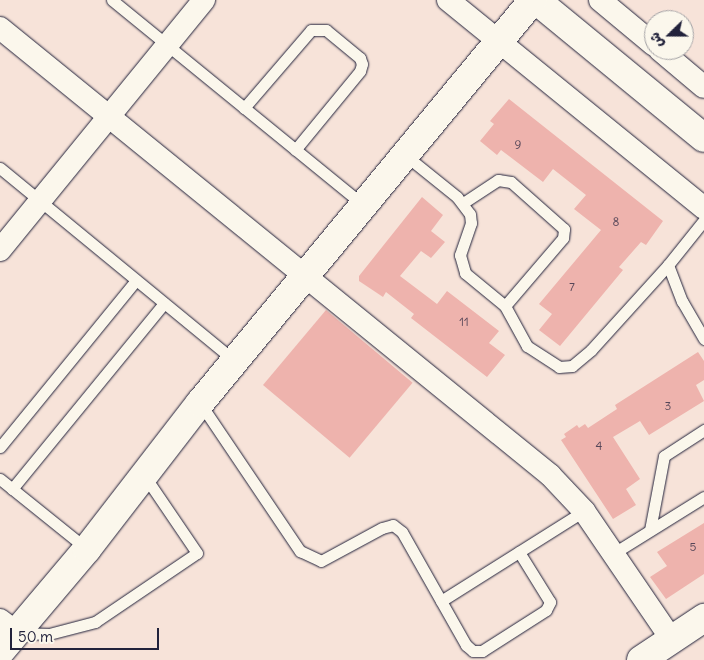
<!DOCTYPE html>
<html>
<head>
<meta charset="utf-8">
<style>
  body { margin:0 }
  #map { position:relative; width:704px; height:660px; overflow:hidden; background:#f7e3d9; font-family:Delius,"Playpen Sans Arabic",sans-serif }
  div>[style] { position:absolute }
  .building>* { inset:0; background:#eeb3ad; transform-origin:0 0 }
  .roads { filter:drop-shadow(0 0 1px #22223b) drop-shadow(0 0 1px #22223b) }
  .lane>* { height:11px; margin:-5.5px; padding:0 5.5px; transform-origin:5.5px; border-radius:5.5px; background:#fbf7ec }
  .street>* { height:22px; margin:-11px; padding:0 11px; transform-origin:11px; border-radius:11px; background:#fbf7ec }
  .secondary>* { height:28px; margin:-14px; padding:0 14px; transform-origin:14px; border-radius:14px; background:#fbf7ec }
  span { translate:-50% -50%; white-space:nowrap; text-align:center; line-height:1.15; -webkit-text-stroke:4px #fbf7ec; paint-order:stroke }
  .number-label { font-size:12px; color:#554658 }
  .number-label span { -webkit-text-stroke-width:0 }
  .north { position:absolute; left:644px; top:10px; width:50px; height:50px; box-sizing:border-box; background:#fbf7ec; border:1px solid #a4a2a5; border-radius:50%; rotate:248deg; font-size:14px; font-weight:700; line-height:20px; text-align:center; color:#22223b }
  .north::after { content:''; display:block; margin:auto; width:18px; height:22px; background:#22223b; clip-path:polygon(50% 0,100% 100%,50% 72%,0 100%) }
  .scale { position:absolute; left:10px; top:628px; width:149px; height:22px; box-sizing:border-box; border:2px solid #22223b; border-top:0; padding-left:6px; font-size:15px; line-height:18px; white-space:nowrap; color:#22223b; -webkit-text-stroke:4px #fbf7ec; paint-order:stroke }
</style>
</head>
<body>
<div id="map">
  <div class="building">
    <div style="clip-path:polygon(509px 99px,663px 221px,646px 245px,641px 242px,619px 267px,623px 270px,560px 346px,539px 330px,552px 314px,539px 304px,601px 230px,574px 209px,586px 195px,553px 169px,543px 182px,501px 150px,497px 155px,480px 141px,494px 124px,490px 121px)"></div>
    <div style="clip-path:polygon(422px 197px,443px 215px,431px 231px,445px 242px,431px 258px,421px 251px,400px 276px,437px 304px,447px 291px,499px 331px,489px 343px,505px 355px,487px 377px,411px 318px,414px 314px,386px 292px,383px 297px,359px 281px,359px 276px)"></div>
    <div style="left:326px;top:310px;width:113px;height:98px;rotate:40deg"></div>
    <div style="clip-path:polygon(698px 352px,704px 361px,704px 380px,696px 385px,704px 401px,649px 435px,640px 421px,613px 437px,640px 479px,626px 489px,636px 505px,613px 519px,561px 440px,566px 437px,564px 434px,577px 425px,579px 428px,585px 424px,588px 428px,617px 409px,615px 405px)"></div>
    <div style="clip-path:polygon(704px 523px,704px 574px,666px 599px,650px 577px,667px 566px,657px 552px)"></div>
  </div>
  <div class="roads">
    <div class="lane">
      <div style="left:112px;top:0;width:324px;rotate:39.2deg"></div>
      <div style="left:244px;top:108px;width:103px;rotate:-49.3deg"></div>
      <div style="left:311px;top:30px;width:15px"></div>
      <div style="left:326px;top:30px;width:44px;rotate:39.5deg"></div>
      <div style="left:360px;top:58px;width:6px;rotate:72deg"></div>
      <div style="left:362px;top:64px;width:7px;rotate:106deg"></div>
      <div style="left:360px;top:71px;width:102px;rotate:129.4deg"></div>
      <div style="left:405px;top:155px;width:67px;rotate:38.9deg"></div>
      <div style="left:457px;top:197px;width:21px;rotate:53deg"></div>
      <div style="left:470px;top:214px;width:9px;rotate:84deg"></div>
      <div style="left:471px;top:223px;width:34px;rotate:109deg"></div>
      <div style="left:460px;top:255px;width:19px;rotate:74deg"></div>
      <div style="left:465px;top:273px;width:52px;rotate:39.5deg"></div>
      <div style="left:505px;top:306px;width:46px;rotate:61.2deg"></div>
      <div style="left:527px;top:346px;width:38px;rotate:33deg"></div>
      <div style="left:559px;top:367px;width:13px;rotate:-4deg"></div>
      <div style="left:572px;top:366px;width:25px;rotate:-40deg"></div>
      <div style="left:591px;top:350px;width:115px;rotate:-47.8deg"></div>
      <div style="left:668px;top:265px;width:58px;rotate:-51.3deg"></div>
      <div style="left:0;top:168px;width:304px;rotate:39.4deg"></div>
      <div style="left:463px;top:203px;width:42px;rotate:-33.3deg"></div>
      <div style="left:498px;top:180px;width:13px;rotate:9deg"></div>
      <div style="left:511px;top:182px;width:71px;rotate:41.6deg"></div>
      <div style="left:564px;top:229px;width:9px;rotate:96deg"></div>
      <div style="left:563px;top:238px;width:89px;rotate:130.5deg"></div>
      <div style="left:668px;top:265px;width:39px;rotate:69deg"></div>
      <div style="left:682px;top:301px;width:44px;rotate:59.9deg"></div>
      <div style="left:200px;top:403px;width:179px;rotate:56deg"></div>
      <div style="left:300px;top:551px;width:23px;rotate:25deg"></div>
      <div style="left:321px;top:561px;width:69px;rotate:-28.4deg"></div>
      <div style="left:382px;top:528px;width:11px;rotate:-15deg"></div>
      <div style="left:393px;top:525px;width:11px;rotate:38deg"></div>
      <div style="left:402px;top:532px;width:130px;rotate:60.5deg"></div>
      <div style="left:466px;top:645px;width:9px;rotate:41deg"></div>
      <div style="left:473px;top:651px;width:9px"></div>
      <div style="left:482px;top:651px;width:76px;rotate:-32.6deg"></div>
      <div style="left:546px;top:610px;width:9px;rotate:-63deg"></div>
      <div style="left:550px;top:602px;width:59px;rotate:-121.8deg"></div>
      <div style="left:0;top:447px;width:215px;rotate:-50.8deg"></div>
      <div style="left:0;top:479px;width:112px;rotate:38.8deg"></div>
      <div style="left:12px;top:489px;width:240px;rotate:-50.7deg"></div>
      <div style="left:650px;top:530px;width:75px;rotate:-79.3deg"></div>
      <div style="left:664px;top:456px;width:48px;rotate:-33deg"></div>
      <div style="left:614px;top:553px;width:106px;rotate:-31.9deg"></div>
      <div style="left:441px;top:601px;width:169px;rotate:-32.2deg"></div>
      <div style="left:18px;top:633px;width:31px;rotate:2deg"></div>
      <div style="left:49px;top:634px;width:48px;rotate:-14.6deg"></div>
      <div style="left:95px;top:622px;width:123px;rotate:-34.1deg"></div>
      <div style="left:197px;top:553px;width:94px;rotate:-124.2deg"></div>
    </div>
    <div class="street">
      <div style="left:448px;top:0;width:330px;rotate:39.1deg"></div>
      <div style="left:600px;top:0;width:70px;rotate:39.8deg"></div>
      <div style="left:0;top:28px;width:709px;rotate:39.1deg"></div>
      <div style="left:550px;top:475px;width:50px;rotate:46.6deg"></div>
      <div style="left:584px;top:511px;width:156px;rotate:55.7deg"></div>
      <div style="left:660px;top:50px;width:57px;rotate:40.1deg"></div>
      <div style="left:0;top:250px;width:323px;rotate:-50.8deg"></div>
      <div style="left:0;top:620px;width:20px;rotate:37deg"></div>
    </div>
    <div class="secondary">
      <div style="left:536px;top:0;width:217px;rotate:39.4deg"></div>
      <div style="left:0;top:652px;width:135px;rotate:-49.8deg"></div>
      <div style="left:87px;top:549px;width:185px;rotate:-52.3deg"></div>
      <div style="left:200px;top:403px;width:523px;rotate:-50.43deg"></div>
      <div style="left:641px;top:660px;width:76px;rotate:-33.7deg"></div>
    </div>
  </div>
  <div class="number-label">
    <span style="left:518px;top:145px">9</span>
    <span style="left:616px;top:222px">8</span>
    <span style="left:572px;top:287px">7</span>
    <span style="left:464px;top:322px">11</span>
    <span style="left:668px;top:406px">3</span>
    <span style="left:599px;top:446px">4</span>
    <span style="left:693px;top:547px">5</span>
  </div>
  <div class="north">ش</div>
  <div class="scale">50 m</div>
</div>
</body>
</html>
